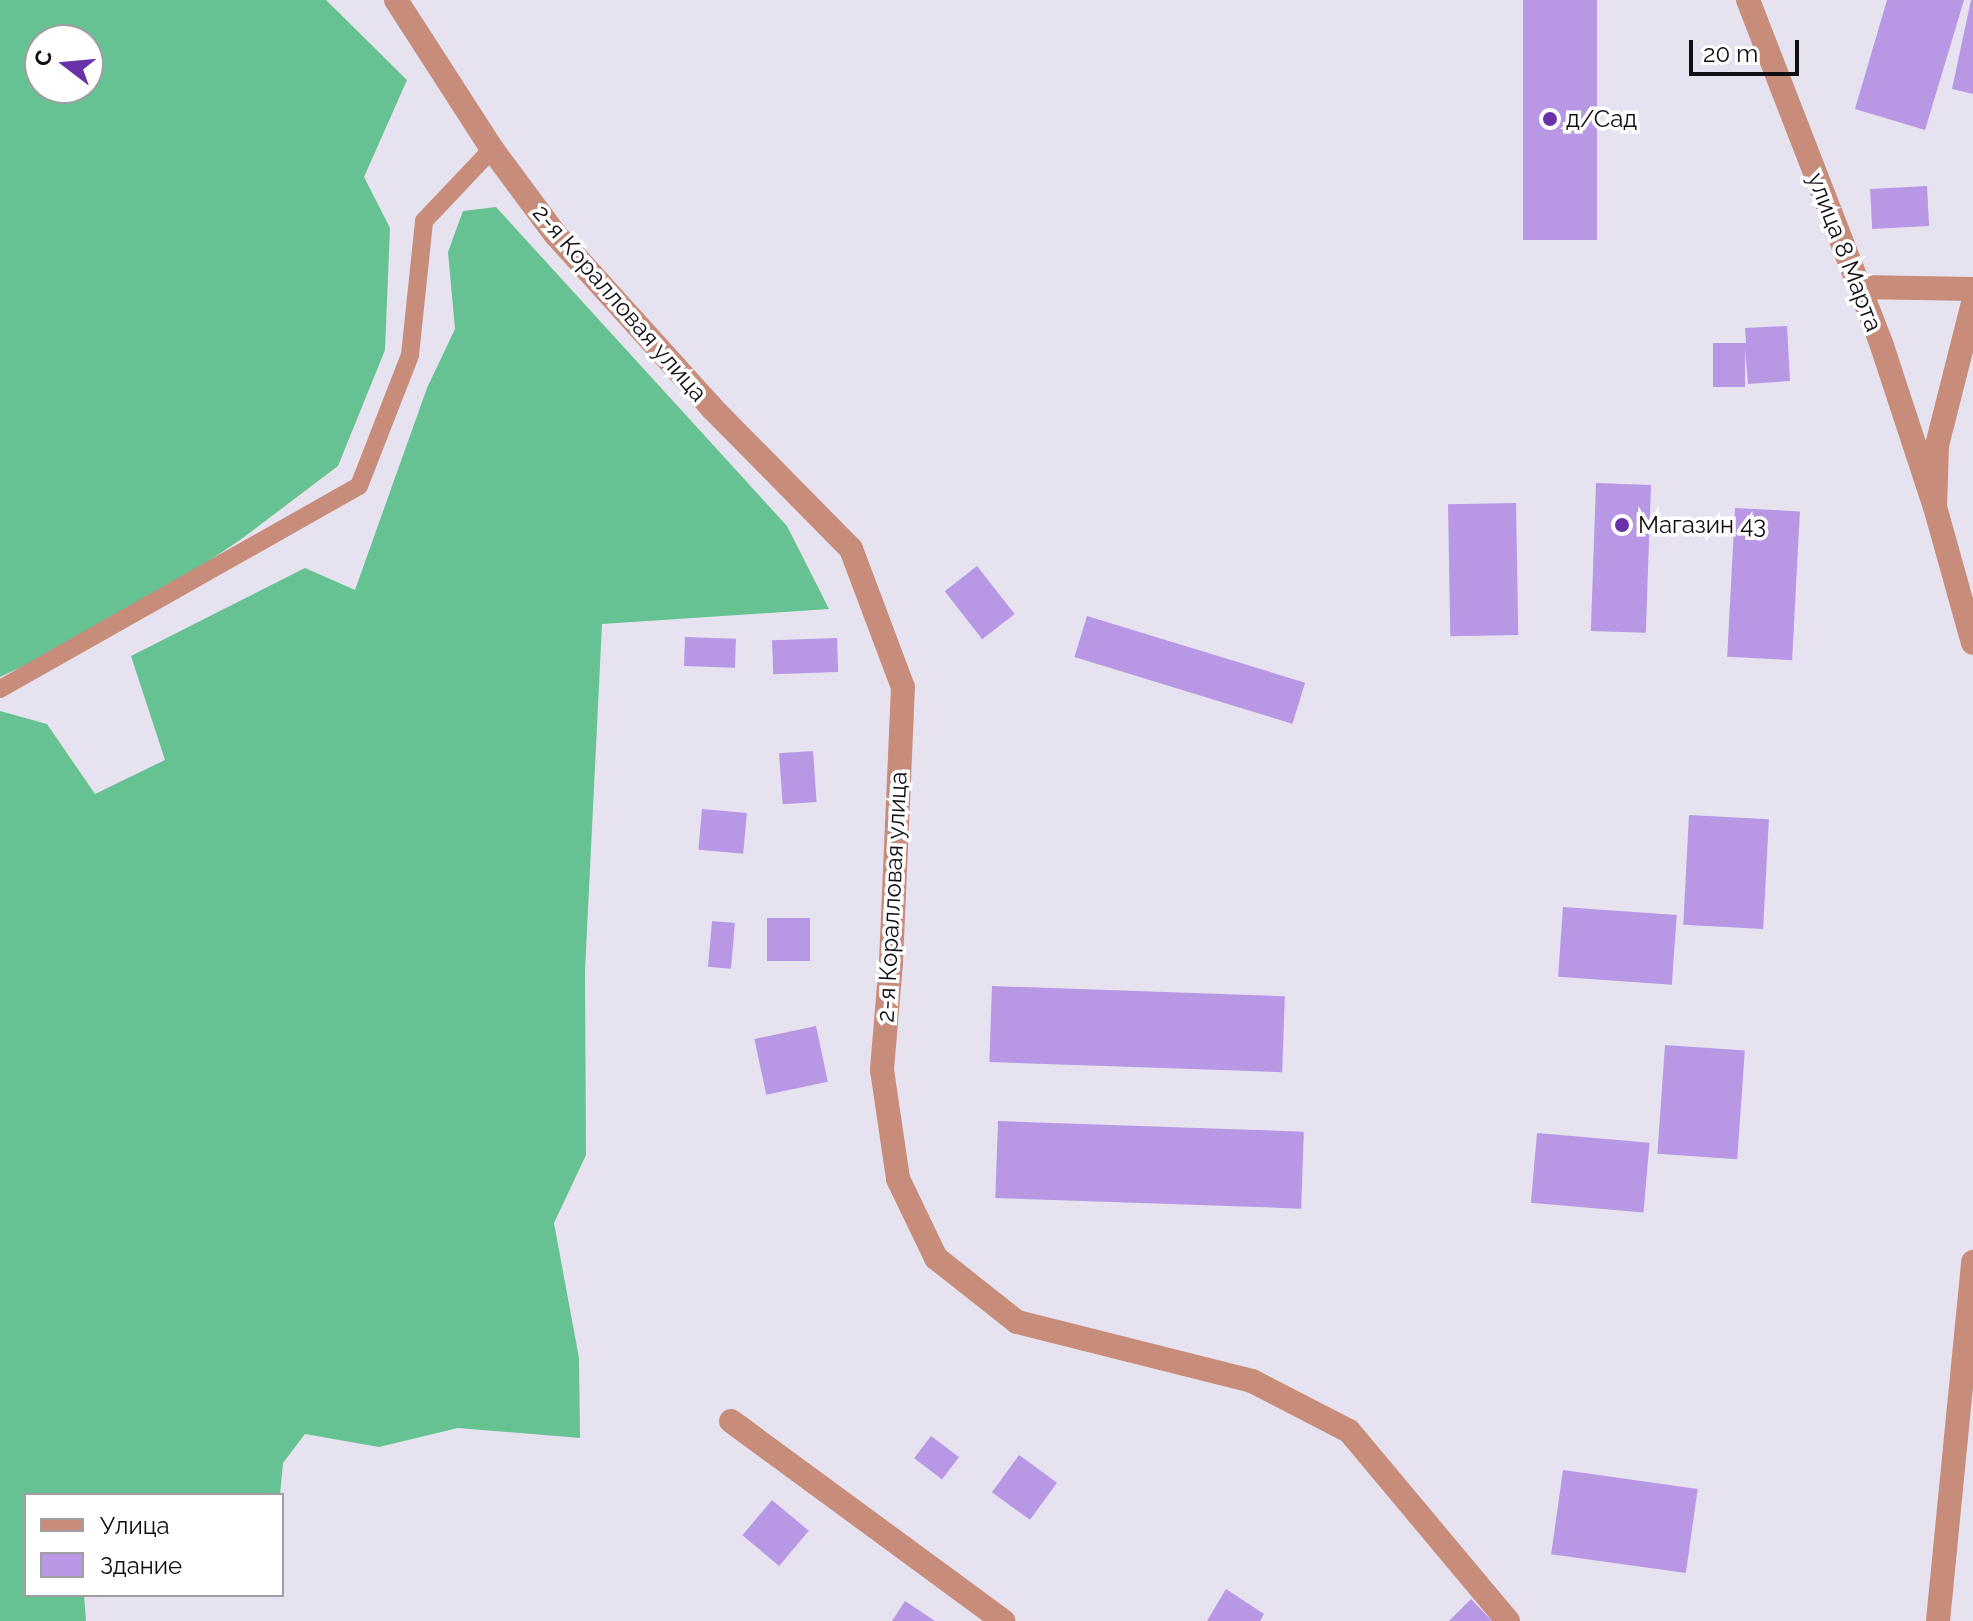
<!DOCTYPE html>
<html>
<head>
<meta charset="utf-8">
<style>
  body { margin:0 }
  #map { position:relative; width:1973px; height:1621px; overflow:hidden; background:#e7e2f0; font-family:Raleway,sans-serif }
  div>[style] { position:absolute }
  .forest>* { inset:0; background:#66c293 }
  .building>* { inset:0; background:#b898e4; transform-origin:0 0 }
  .lane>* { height:18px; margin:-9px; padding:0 9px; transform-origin:9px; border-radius:9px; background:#c78c7a }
  .street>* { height:24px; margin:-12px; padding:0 12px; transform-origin:12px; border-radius:12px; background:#c78c7a }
  .dots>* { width:22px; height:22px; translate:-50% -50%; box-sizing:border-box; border:4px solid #fff; border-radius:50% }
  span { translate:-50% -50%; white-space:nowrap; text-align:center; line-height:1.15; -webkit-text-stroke:7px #fff; paint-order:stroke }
  .poi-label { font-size:24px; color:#100e13 }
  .left { translate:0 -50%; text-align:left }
  .street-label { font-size:24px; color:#100e13 }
  .legend { position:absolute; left:24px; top:1493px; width:260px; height:104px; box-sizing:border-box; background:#fff; border:2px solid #9f9fa1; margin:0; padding:10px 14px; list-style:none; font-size:24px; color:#100e13 }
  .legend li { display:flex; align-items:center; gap:16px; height:40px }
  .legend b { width:40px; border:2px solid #9f9fa1 }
  .north { position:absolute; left:24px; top:24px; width:80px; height:80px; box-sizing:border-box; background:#fff; border:2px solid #9f9fa1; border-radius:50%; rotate:286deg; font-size:22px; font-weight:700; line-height:32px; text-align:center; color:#100e13 }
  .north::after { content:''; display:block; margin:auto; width:28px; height:36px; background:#6932a8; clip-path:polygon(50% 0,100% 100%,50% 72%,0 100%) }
  .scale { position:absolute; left:1689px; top:40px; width:110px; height:36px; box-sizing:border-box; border:4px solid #100e13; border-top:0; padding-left:10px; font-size:24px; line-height:28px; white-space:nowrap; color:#100e13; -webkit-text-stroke:6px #fff; paint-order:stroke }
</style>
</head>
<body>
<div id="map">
  <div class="forest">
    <div style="clip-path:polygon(evenodd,0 0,326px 0,407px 80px,364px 177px,390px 228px,385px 350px,338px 466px,240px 540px,124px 618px,0 677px,0 0,40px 40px,88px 40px,88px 88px,40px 88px,40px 40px)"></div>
    <div style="clip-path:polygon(496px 207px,787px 526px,829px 609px,602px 624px,585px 971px,586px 1155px,554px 1223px,579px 1358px,580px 1438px,458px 1428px,379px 1447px,305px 1434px,283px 1463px,280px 1495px,26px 1495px,26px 1595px,84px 1595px,86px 1621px,0 1621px,0 711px,47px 724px,95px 794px,165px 760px,131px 656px,305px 568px,355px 590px,427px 388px,455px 329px,448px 252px,463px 211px)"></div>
  </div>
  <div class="building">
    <div style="left:1523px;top:0;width:74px;height:240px"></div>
    <div style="clip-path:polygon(1887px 0,1964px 0,1925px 130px,1855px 109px)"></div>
    <div style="clip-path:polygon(1971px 0,1973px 0,1973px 94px,1952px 89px)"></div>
    <div style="left:1927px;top:186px;width:40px;height:57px;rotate:87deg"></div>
    <div style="clip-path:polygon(1787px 326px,1790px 381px,1748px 384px,1745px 348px,1745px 387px,1713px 387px,1713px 343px,1746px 343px,1745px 328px)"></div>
    <div style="left:1596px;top:483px;width:55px;height:148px;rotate:2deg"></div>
    <div style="left:1516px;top:503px;width:132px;height:68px;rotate:89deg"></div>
    <div style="left:1735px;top:508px;width:65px;height:149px;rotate:3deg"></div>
    <div style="left:977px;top:566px;width:61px;height:41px;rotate:52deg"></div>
    <div style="left:1087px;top:616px;width:228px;height:43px;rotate:17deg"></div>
    <div style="left:685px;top:637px;width:51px;height:29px;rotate:2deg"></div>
    <div style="left:837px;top:638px;width:34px;height:65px;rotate:88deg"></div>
    <div style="left:813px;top:751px;width:51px;height:34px;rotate:86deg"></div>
    <div style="left:702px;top:809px;width:45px;height:41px;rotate:5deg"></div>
    <div style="left:1689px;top:815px;width:80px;height:110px;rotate:3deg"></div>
    <div style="left:1563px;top:907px;width:114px;height:70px;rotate:4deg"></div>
    <div style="left:767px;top:918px;width:43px;height:43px"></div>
    <div style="left:712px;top:921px;width:23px;height:46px;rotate:5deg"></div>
    <div style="left:992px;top:986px;width:293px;height:76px;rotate:2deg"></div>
    <div style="left:816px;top:1026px;width:57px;height:63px;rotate:78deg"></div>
    <div style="left:1665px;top:1045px;width:80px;height:109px;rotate:4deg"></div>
    <div style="left:998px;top:1121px;width:306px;height:77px;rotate:2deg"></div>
    <div style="left:1537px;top:1133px;width:113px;height:70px;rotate:5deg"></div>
    <div style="left:931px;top:1436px;width:35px;height:28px;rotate:37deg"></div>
    <div style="left:1019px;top:1455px;width:47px;height:46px;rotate:36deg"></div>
    <div style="left:1563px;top:1470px;width:136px;height:85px;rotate:8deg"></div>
    <div style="left:772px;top:1500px;width:48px;height:46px;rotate:40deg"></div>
    <div style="clip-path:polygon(1226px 1589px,1264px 1614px,1260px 1621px,1207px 1621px)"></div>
    <div style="clip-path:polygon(1471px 1599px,1492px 1621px,1449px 1621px)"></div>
    <div style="clip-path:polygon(905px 1601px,935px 1621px,892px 1621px)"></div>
  </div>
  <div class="lane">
    <div style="left:0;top:689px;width:412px;rotate:-29.5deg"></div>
    <div style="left:359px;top:486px;width:141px;rotate:-68.7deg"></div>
    <div style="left:410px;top:355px;width:135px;rotate:-84deg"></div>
    <div style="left:424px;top:221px;width:99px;rotate:-46.6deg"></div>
  </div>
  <div class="street">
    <div style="left:396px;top:0;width:177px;rotate:57.2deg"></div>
    <div style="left:492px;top:149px;width:106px;rotate:53.5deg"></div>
    <div style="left:555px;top:234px;width:234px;rotate:47.9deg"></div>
    <div style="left:712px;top:408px;width:198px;rotate:45.4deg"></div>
    <div style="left:851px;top:549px;width:147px;rotate:69.4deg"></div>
    <div style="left:903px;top:687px;width:275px;rotate:92.5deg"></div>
    <div style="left:891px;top:962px;width:108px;rotate:94.8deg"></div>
    <div style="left:882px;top:1070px;width:110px;rotate:81.6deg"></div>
    <div style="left:898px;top:1179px;width:88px;rotate:64.3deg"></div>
    <div style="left:936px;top:1258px;width:103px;rotate:38.3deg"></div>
    <div style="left:1017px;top:1322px;width:242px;rotate:14.1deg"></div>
    <div style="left:1252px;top:1381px;width:109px;rotate:27.3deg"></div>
    <div style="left:1349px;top:1431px;width:248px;rotate:50.1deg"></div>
    <div style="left:1748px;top:0;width:371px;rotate:68.8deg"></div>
    <div style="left:1882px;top:346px;width:169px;rotate:71.8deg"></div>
    <div style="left:1859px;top:287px;width:114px;rotate:1deg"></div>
    <div style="left:1973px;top:303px;width:146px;rotate:104.2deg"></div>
    <div style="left:1937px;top:445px;width:62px;rotate:91.8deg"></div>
    <div style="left:1935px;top:507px;width:141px;rotate:74.4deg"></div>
    <div style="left:731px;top:1421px;width:338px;rotate:36.3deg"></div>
    <div style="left:1938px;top:1621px;width:361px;rotate:-84.4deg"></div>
  </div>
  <div class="dots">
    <div style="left:1550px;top:119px;background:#6932a8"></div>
    <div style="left:1622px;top:525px;background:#6932a8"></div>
  </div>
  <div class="poi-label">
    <span class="left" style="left:1566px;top:119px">д/Сад</span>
    <span class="left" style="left:1638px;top:525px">Магазин 43</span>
  </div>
  <div class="street-label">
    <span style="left:1845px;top:252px;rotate:69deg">улица 8 Марта</span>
    <span style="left:620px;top:303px;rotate:49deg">2-я Коралловая улица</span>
    <span style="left:892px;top:897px;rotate:-87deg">2-я Коралловая улица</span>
  </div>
  <ul class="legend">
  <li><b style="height:10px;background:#c78c7a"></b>Улица</li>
  <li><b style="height:22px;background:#b898e4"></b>Здание</li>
  </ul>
  <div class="north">С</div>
  <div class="scale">20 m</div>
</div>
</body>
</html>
